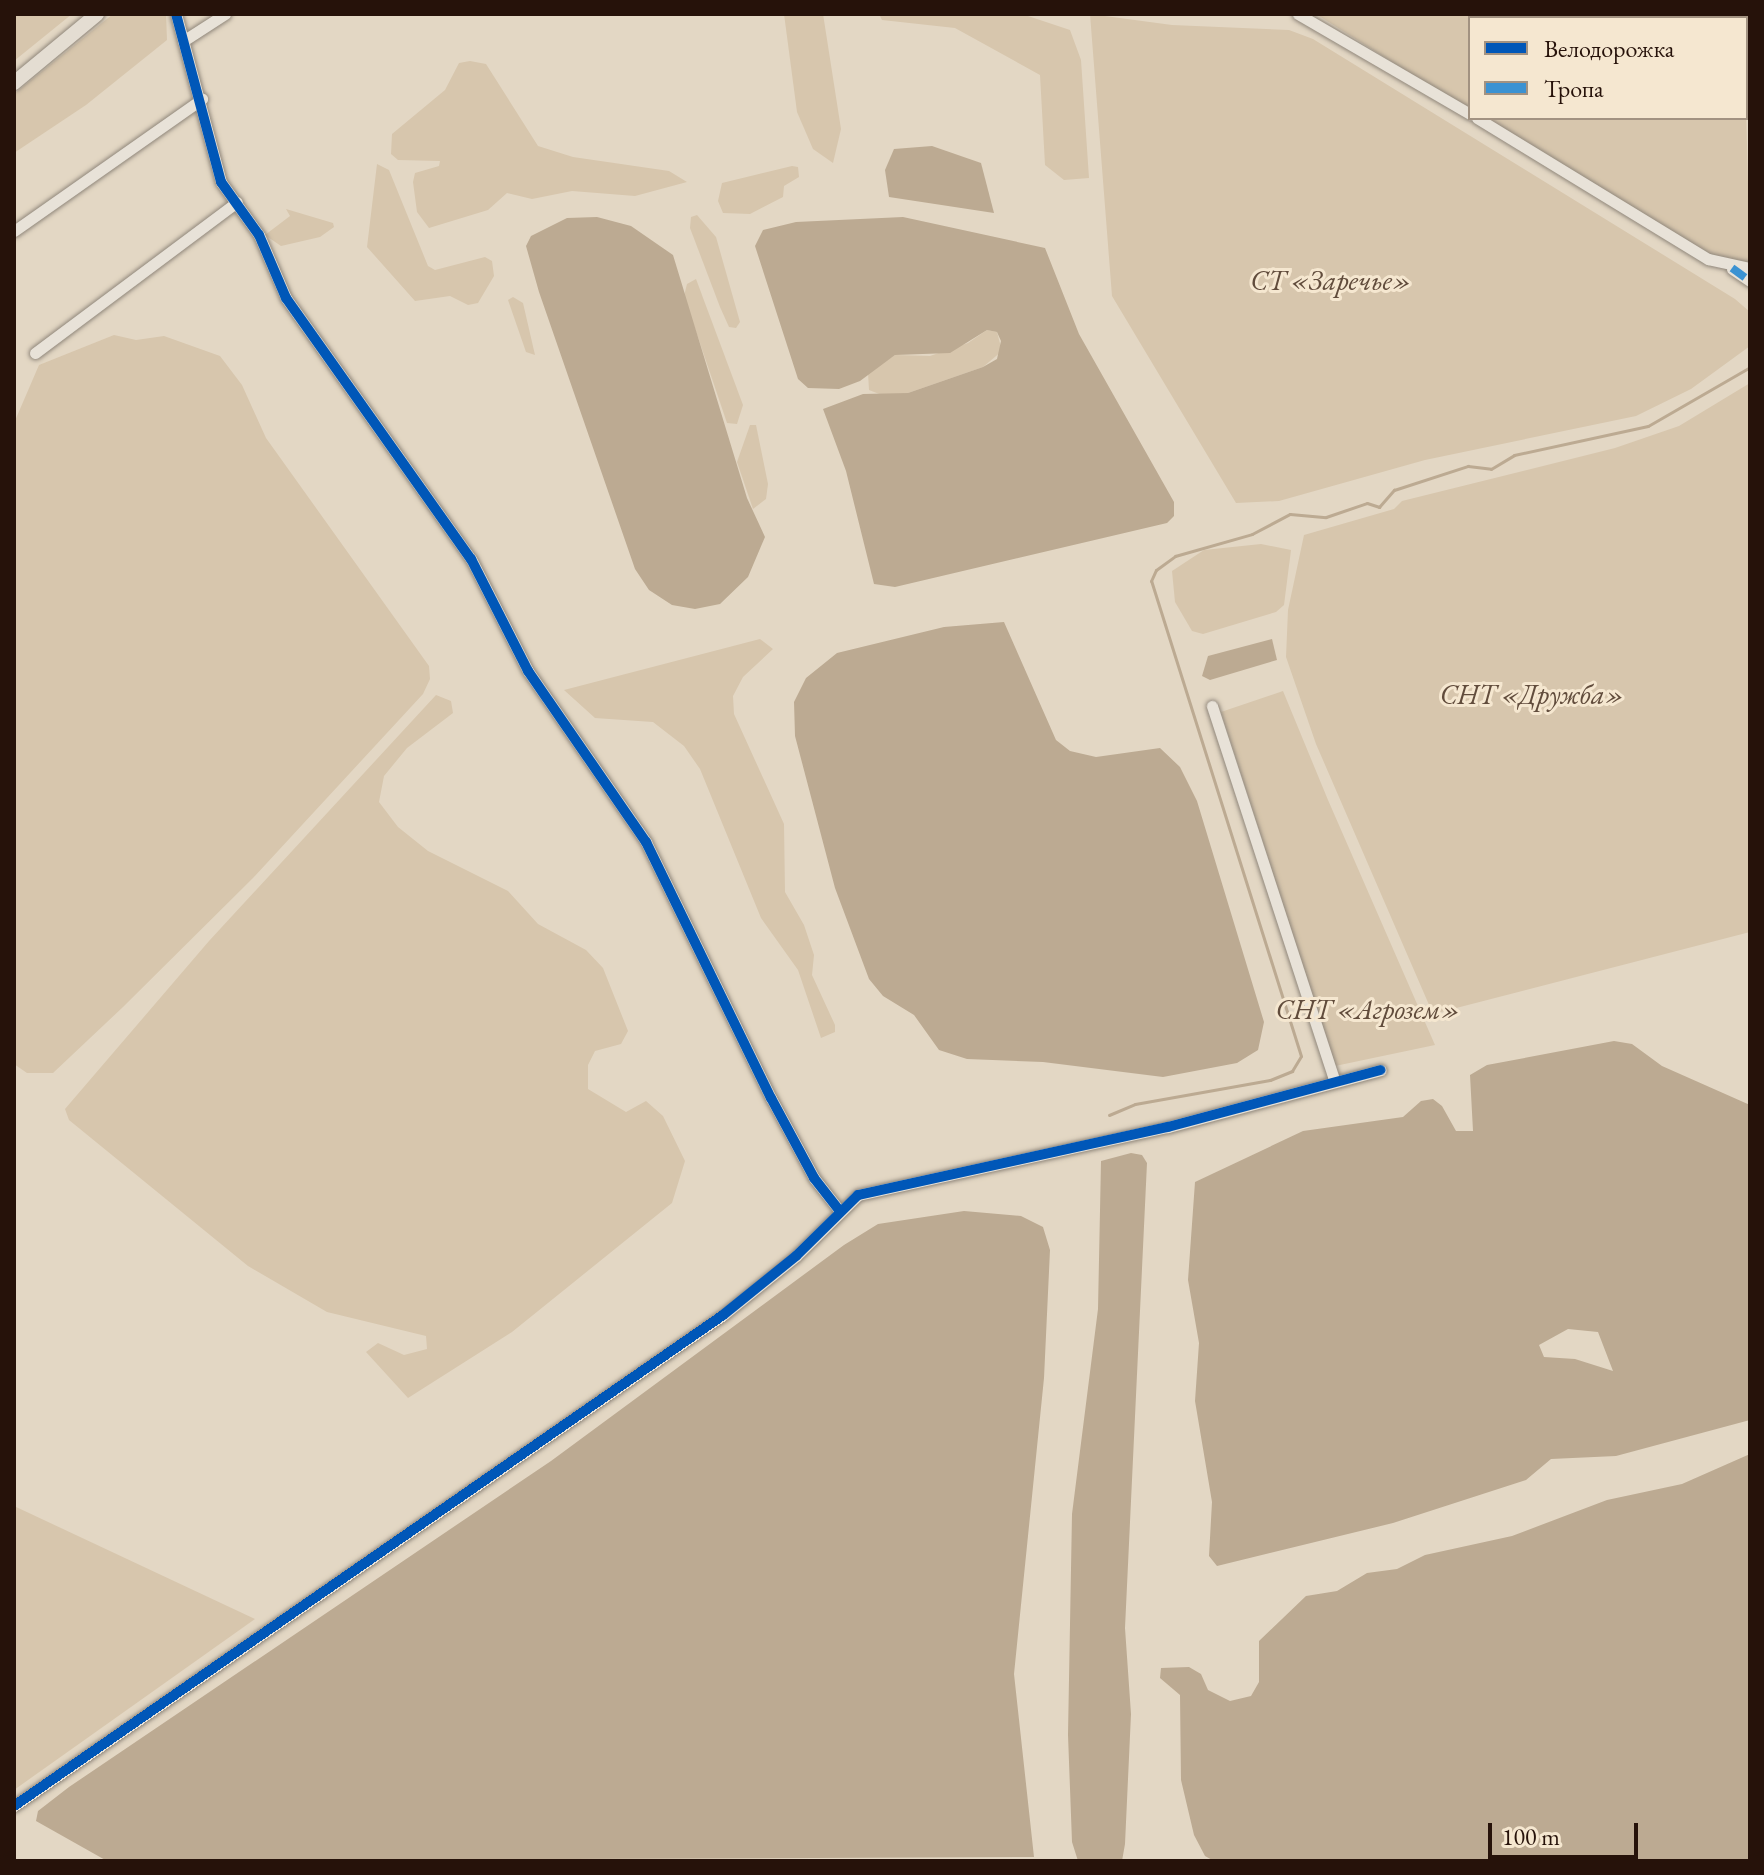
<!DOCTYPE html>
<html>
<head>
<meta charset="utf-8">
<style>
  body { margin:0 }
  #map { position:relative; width:1764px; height:1875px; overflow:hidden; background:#e3d7c4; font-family:"EB Garamond",serif }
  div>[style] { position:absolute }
  .green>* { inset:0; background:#d7c6ad }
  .water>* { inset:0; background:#bcaa92 }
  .stream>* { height:3px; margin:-1.5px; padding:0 1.5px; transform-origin:1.5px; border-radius:1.5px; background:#bcaa92 }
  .roads { filter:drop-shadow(0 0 2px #90877b) drop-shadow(0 0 2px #90877b) }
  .minor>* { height:11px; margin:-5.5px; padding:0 5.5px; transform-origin:5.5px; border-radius:5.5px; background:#e8e2d8 }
  .major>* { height:14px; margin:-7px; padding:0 7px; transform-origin:7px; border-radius:7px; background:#e4ddd2 }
  .quiet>* { height:8px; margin-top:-4px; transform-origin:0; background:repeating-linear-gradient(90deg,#3b92d2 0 16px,transparent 0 24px) }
  .cycleway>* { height:10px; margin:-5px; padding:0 5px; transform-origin:5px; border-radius:5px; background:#0057b8 }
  span { translate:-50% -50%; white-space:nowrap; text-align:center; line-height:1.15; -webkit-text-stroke:6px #f5e7d0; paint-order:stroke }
  .park-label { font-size:28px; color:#614c3c; font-style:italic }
  .frame { position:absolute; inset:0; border:16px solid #26120a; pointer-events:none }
  .legend { position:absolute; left:1468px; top:16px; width:280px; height:104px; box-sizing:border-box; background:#f5e7d0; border:2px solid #a29281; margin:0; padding:10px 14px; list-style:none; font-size:24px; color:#26120a }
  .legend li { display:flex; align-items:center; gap:16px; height:40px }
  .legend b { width:40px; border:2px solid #a29281 }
  .scale { position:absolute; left:1488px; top:1823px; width:150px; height:36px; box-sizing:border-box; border:4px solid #26120a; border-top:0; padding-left:10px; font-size:24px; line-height:28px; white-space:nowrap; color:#26120a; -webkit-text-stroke:6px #f5e7d0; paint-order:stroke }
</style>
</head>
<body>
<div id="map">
  <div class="green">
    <div style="clip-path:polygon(14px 14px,72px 14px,14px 61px)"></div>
    <div style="clip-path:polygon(113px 14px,166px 14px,167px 40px,86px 105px,14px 153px,14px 94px)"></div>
    <div style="clip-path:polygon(784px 14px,823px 14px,841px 129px,833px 163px,813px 149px,797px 112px)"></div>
    <div style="clip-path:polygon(879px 14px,1022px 14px,1070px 30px,1081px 60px,1089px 178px,1064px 180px,1045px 165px,1040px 75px,955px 28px,882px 20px)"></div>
    <div style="clip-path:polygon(1090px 14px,1172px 25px,1289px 30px,1313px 39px,1735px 299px,1750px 312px,1750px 346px,1691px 389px,1636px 416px,1425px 460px,1279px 501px,1236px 503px,1112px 296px)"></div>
    <div style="clip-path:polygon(1316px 14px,1574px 14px,1581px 18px,1470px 18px,1470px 111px)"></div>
    <div style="clip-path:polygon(470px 61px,486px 64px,538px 146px,573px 157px,669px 171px,687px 182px,635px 196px,572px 191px,532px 199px,507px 193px,488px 210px,429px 228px,417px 212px,413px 182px,415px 173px,439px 166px,440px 161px,398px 160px,391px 154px,392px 134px,445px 90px,459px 63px)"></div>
    <div style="clip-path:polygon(1746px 104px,1750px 264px,1719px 259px,1481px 118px,1746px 118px)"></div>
    <div style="clip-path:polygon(377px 164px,389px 170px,428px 266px,435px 270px,485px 257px,492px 261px,494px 276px,478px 303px,468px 305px,450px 296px,415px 301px,367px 247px)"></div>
    <div style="clip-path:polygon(792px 166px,798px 167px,799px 177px,784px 186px,783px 197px,750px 214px,723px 213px,718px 201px,722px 183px)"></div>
    <div style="clip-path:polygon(286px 209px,333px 223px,334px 227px,320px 237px,281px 246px,265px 235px,290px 216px)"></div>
    <div style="clip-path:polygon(697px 215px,716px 237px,740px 322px,736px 328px,729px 327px,720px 307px,690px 228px,691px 217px)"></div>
    <div style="clip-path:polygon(696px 279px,743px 405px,737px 424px,727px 423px,684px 296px,687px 284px)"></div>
    <div style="clip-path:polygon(513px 297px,523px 303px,535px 355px,526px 352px,508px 300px)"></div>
    <div style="clip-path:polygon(987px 330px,997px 332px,1002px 351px,983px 367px,908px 393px,887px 397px,869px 390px,868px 373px,895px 355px,930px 356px,968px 343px)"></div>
    <div style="clip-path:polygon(114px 335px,136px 340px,164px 336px,220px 356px,242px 385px,266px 438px,429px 666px,430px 679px,423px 694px,253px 878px,123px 1007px,53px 1073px,27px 1073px,14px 1064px,14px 423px,39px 365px)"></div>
    <div style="clip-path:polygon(1750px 383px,1750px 932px,1433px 1014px,1316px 744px,1286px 657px,1288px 610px,1304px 535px,1394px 509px,1402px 501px,1615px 448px,1679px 426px)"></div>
    <div style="clip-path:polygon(750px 425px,756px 425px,768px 484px,766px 499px,753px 509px,737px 462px)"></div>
    <div style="clip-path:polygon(1261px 544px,1291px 550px,1284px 605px,1276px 612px,1203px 634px,1192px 631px,1175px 602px,1172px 571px,1204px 550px)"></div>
    <div style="clip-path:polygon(760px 639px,773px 649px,743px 677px,733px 696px,734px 714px,784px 824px,785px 892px,804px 925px,814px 955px,812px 975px,835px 1025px,835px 1032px,821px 1038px,798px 970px,761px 918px,700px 769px,684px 746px,653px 722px,595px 718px,564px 690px)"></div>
    <div style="clip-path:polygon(1283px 691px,1328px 800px,1435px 1045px,1335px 1066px,1221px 712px)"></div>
    <div style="clip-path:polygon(436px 695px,451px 701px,453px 713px,407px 748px,384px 776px,379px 802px,398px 827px,428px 851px,508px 891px,538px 924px,586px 950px,603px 968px,628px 1031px,621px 1044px,595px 1051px,588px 1065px,588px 1089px,626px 1112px,646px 1101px,663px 1116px,685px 1161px,672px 1203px,512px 1332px,408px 1398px,366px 1352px,378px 1343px,404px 1355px,427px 1349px,426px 1336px,327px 1312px,248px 1266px,69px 1120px,65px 1109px,209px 941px)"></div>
    <div style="clip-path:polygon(14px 1506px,255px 1619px,14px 1790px)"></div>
  </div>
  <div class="water">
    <div style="clip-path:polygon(932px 146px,981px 163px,994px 213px,889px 197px,885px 170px,894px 149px)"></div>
    <div style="clip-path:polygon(597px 217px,631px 226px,673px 255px,747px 498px,765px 537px,748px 577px,720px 604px,695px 609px,672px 605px,649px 590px,635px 569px,539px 292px,526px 246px,531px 236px,567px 218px)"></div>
    <div style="clip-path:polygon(903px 217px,1045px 248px,1079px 334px,1174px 502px,1174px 516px,1167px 523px,895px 587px,874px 584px,846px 471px,823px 409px,863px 394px,908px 393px,983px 367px,997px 359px,1001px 341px,997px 332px,987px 330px,950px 353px,895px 355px,860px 381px,839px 389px,808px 388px,798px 379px,755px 246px,763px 230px,796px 222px)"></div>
    <div style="clip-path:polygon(1004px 622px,1056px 740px,1070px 751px,1096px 757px,1160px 748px,1180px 767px,1197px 801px,1264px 1022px,1258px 1050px,1237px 1063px,1163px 1077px,1043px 1062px,967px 1059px,939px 1050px,914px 1015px,883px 996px,869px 979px,835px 888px,795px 736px,794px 702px,806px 678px,837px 653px,944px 627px)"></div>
    <div style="clip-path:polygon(1272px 639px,1277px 660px,1210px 680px,1202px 676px,1208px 656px)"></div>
    <div style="clip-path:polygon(evenodd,1614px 1041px,1632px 1044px,1662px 1066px,1750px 1105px,1750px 1420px,1616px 1456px,1551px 1459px,1526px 1480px,1393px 1523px,1217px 1566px,1209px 1556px,1212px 1502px,1195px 1401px,1199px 1343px,1188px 1280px,1195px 1182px,1303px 1131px,1403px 1117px,1421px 1101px,1433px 1099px,1442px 1106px,1456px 1131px,1473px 1131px,1470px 1075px,1487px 1065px,1614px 1041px,1568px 1329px,1598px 1332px,1613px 1371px,1575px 1359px,1544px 1357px,1539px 1345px,1568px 1329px)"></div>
    <div style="clip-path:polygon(1131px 1153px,1142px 1155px,1147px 1163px,1125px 1628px,1131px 1714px,1125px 1844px,1122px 1861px,1078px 1861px,1072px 1842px,1068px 1735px,1072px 1514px,1098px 1309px,1101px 1161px)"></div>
    <div style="clip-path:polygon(964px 1211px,1021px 1216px,1043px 1227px,1050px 1250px,1044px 1378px,1014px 1674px,1034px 1857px,107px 1861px,36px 1821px,38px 1811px,69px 1787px,551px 1461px,844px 1245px,878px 1224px)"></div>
    <div style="clip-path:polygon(1750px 1454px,1750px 1861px,1214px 1861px,1205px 1856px,1194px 1835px,1181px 1780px,1180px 1695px,1160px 1678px,1161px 1668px,1189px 1667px,1201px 1674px,1208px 1690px,1230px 1701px,1251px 1696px,1259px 1682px,1259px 1641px,1306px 1596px,1337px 1591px,1367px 1573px,1397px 1569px,1425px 1555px,1512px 1536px,1607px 1500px,1682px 1484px)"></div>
  </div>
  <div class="stream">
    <div style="left:1109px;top:1115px;width:28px;rotate:-23deg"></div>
    <div style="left:1135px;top:1104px;width:137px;rotate:-10.1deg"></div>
    <div style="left:1270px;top:1080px;width:24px;rotate:-22deg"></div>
    <div style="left:1292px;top:1071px;width:17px;rotate:-59deg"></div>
    <div style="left:1301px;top:1056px;width:498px;rotate:-107.5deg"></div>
    <div style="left:1151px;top:581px;width:12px;rotate:-66deg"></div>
    <div style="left:1156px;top:570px;width:24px;rotate:-36deg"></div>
    <div style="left:1175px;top:556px;width:80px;rotate:-15.9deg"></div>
    <div style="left:1252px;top:534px;width:43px;rotate:-27.8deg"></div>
    <div style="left:1290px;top:514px;width:36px;rotate:5deg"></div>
    <div style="left:1326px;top:517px;width:43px;rotate:-18.9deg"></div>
    <div style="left:1367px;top:503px;width:13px;rotate:18deg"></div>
    <div style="left:1379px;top:507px;width:23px;rotate:-49deg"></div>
    <div style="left:1394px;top:490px;width:78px;rotate:-18deg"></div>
    <div style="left:1468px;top:466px;width:23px;rotate:7deg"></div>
    <div style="left:1491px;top:469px;width:27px;rotate:-31deg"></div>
    <div style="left:1514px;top:455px;width:137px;rotate:-12.2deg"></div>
    <div style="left:1648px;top:426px;width:118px;rotate:-30deg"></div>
  </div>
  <div class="roads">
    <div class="minor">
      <div style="left:176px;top:14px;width:174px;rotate:75deg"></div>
      <div style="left:221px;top:182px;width:65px;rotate:54.4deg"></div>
      <div style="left:259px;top:235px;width:69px;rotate:66.8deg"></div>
      <div style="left:286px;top:298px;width:320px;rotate:54.7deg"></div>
      <div style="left:471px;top:559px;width:126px;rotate:63deg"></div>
      <div style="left:528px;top:671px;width:208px;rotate:55.4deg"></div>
      <div style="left:646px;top:842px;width:285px;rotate:64deg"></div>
      <div style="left:771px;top:1098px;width:91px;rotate:61.7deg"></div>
      <div style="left:814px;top:1178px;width:39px;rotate:52deg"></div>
      <div style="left:1298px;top:14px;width:199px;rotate:30.2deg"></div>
      <div style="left:1581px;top:14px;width:9px;rotate:27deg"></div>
      <div style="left:183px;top:41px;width:50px;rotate:-32.7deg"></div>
      <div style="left:1746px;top:103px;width:4px;rotate:27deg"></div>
      <div style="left:1477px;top:118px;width:271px;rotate:31.4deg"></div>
      <div style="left:1708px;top:259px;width:43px;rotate:12.1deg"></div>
      <div style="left:14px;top:231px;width:230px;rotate:-35.1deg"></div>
      <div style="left:1732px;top:269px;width:22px;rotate:34deg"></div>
      <div style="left:35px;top:353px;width:252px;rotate:-36.8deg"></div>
      <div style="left:1212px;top:706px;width:393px;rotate:71.9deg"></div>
      <div style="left:14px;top:1806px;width:862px;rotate:-34.7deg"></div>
      <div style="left:723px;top:1315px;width:94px;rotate:-38.9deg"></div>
      <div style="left:796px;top:1256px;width:87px;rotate:-44.5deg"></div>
      <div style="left:858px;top:1195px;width:317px;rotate:-12.4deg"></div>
      <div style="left:1168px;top:1127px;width:220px;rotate:-15deg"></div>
    </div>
    <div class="major">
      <div style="left:14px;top:83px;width:108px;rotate:-39.7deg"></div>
    </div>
  </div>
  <div class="quiet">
    <div style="left:1732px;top:268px;width:22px;rotate:36deg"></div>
  </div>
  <div class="cycleway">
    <div style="left:176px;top:14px;width:174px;rotate:75deg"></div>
    <div style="left:221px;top:182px;width:65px;rotate:54.4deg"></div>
    <div style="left:259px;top:235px;width:69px;rotate:66.8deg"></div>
    <div style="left:286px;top:298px;width:320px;rotate:54.7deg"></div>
    <div style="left:471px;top:559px;width:126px;rotate:63deg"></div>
    <div style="left:528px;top:671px;width:208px;rotate:55.4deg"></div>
    <div style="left:646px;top:842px;width:285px;rotate:64deg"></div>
    <div style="left:771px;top:1098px;width:91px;rotate:61.7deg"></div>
    <div style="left:814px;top:1178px;width:39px;rotate:52deg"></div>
    <div style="left:14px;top:1806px;width:862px;rotate:-34.7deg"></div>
    <div style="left:723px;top:1315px;width:94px;rotate:-38.9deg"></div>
    <div style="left:796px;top:1256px;width:87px;rotate:-44.5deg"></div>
    <div style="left:858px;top:1195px;width:317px;rotate:-12.4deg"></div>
    <div style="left:1168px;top:1127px;width:220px;rotate:-15deg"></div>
  </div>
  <div class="park-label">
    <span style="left:1331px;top:280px">СТ «Заречье»</span>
    <span style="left:1532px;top:694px">СНТ «Дружба»</span>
    <span style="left:1368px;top:1009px">СНТ «Агрозем»</span>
  </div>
  <div class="frame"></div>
  <ul class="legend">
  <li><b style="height:10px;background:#0057b8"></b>Велодорожка</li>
  <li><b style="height:10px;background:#3b92d2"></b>Тропа</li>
  </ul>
  <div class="scale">100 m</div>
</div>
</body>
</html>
